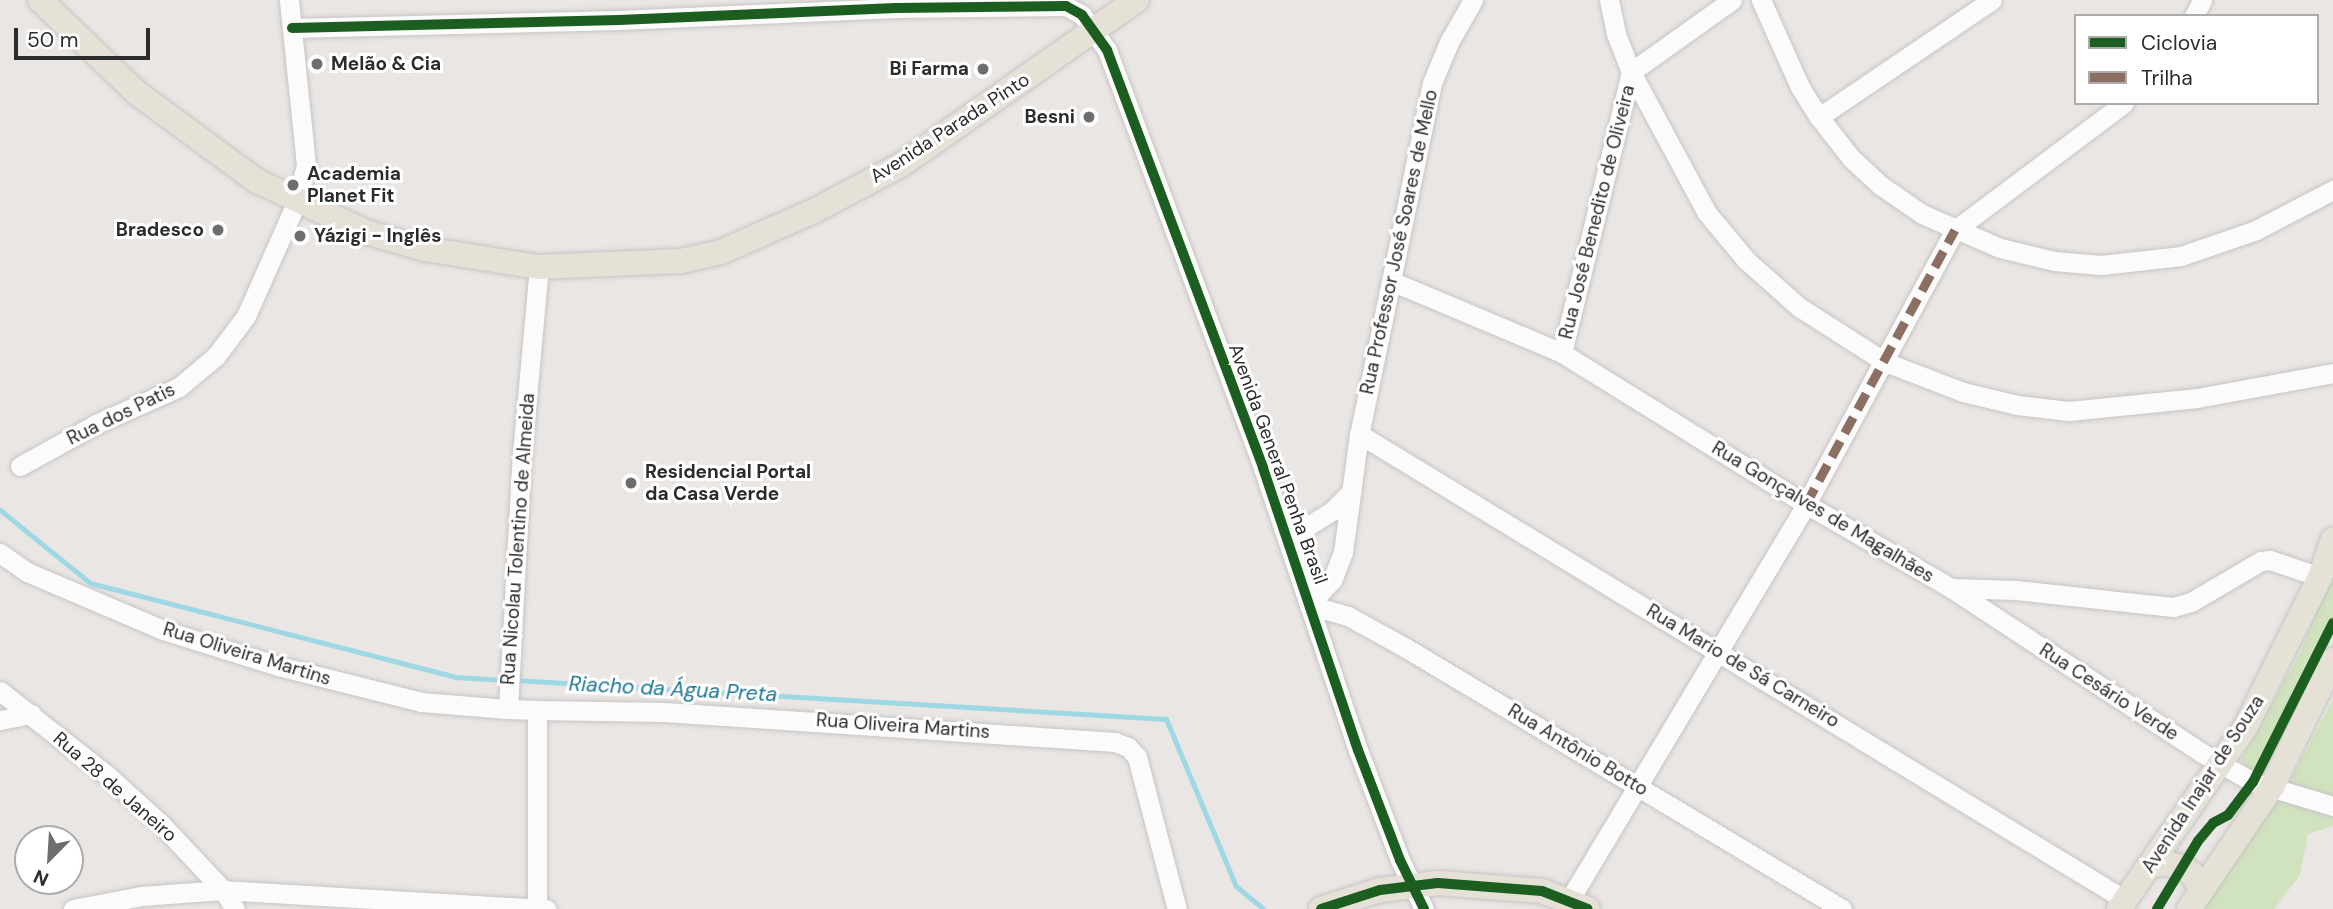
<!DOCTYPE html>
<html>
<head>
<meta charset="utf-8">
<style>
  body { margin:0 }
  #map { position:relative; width:2333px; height:909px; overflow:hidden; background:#eae6e3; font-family:"DM Sans",sans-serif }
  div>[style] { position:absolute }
  .green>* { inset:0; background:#d1e2bf }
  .stream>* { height:5px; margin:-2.5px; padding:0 2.5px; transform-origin:2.5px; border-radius:2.5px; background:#9ed8e4 }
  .roads { filter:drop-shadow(0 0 2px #c6c5c5) drop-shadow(0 0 2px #c6c5c5) }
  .minor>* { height:19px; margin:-9.5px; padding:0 9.5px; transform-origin:9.5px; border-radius:9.5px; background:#fcfbfb }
  .major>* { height:24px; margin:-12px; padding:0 12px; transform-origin:12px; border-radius:12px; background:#e6e1d7 }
  .quiet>* { height:9px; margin-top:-4.5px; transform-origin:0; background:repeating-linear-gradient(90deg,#8d6e63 0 18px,transparent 0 27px) }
  .cycleway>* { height:10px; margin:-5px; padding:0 5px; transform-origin:5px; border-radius:5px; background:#1b5e20 }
  .dots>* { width:19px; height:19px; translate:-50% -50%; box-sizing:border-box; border:4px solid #fff; border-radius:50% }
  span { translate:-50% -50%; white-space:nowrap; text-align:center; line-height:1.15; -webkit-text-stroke:6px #fff; paint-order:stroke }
  .poi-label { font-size:19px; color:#2c2c2c; font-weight:700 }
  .left { translate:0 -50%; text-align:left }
  .right { translate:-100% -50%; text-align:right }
  .street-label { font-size:19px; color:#2c2c2c }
  .water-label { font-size:21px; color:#1a7493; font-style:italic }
  .legend { position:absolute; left:2074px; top:14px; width:245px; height:91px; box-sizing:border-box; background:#fff; border:2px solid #ababab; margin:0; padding:9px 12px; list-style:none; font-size:21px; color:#2c2c2c }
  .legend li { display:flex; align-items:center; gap:14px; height:35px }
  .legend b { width:35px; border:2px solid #ababab }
  .north { position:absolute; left:14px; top:825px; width:70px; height:70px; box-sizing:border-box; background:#fff; border:2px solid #ababab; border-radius:50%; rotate:204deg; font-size:19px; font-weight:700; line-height:28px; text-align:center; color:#2c2c2c }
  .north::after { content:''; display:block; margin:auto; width:24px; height:32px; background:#6e6d6c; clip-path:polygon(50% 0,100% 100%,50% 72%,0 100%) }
  .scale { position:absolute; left:14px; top:28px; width:136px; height:32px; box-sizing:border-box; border:4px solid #2c2c2c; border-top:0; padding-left:9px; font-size:21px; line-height:24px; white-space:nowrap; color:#2c2c2c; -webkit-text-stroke:5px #fff; paint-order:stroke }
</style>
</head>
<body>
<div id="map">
  <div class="green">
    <div style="clip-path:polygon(2333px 568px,2333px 633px,2291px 727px,2262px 772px,2248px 770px,2241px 760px,2300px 653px)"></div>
    <div style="clip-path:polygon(2333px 699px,2333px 826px,2308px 834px,2300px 875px,2274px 909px,2203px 909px,2291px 780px)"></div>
  </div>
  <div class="stream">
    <div style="left:0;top:510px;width:116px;rotate:39deg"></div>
    <div style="left:90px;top:583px;width:377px;rotate:14.4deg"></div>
    <div style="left:455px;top:677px;width:50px;rotate:3.4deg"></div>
    <div style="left:515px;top:680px;width:652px;rotate:3.43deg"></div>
    <div style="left:1166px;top:719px;width:181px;rotate:67.3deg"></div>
    <div style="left:1236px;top:886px;width:35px;rotate:40deg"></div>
  </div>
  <div class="roads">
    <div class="minor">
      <div style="left:1473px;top:0;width:48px;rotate:119.7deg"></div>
      <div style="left:1449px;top:42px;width:44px;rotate:112.5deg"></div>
      <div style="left:1432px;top:83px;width:359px;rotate:101.7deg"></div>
      <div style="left:1359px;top:434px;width:119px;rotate:97.7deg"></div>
      <div style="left:1343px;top:552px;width:30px;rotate:111deg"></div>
      <div style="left:1332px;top:580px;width:34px;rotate:133deg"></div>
      <div style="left:1309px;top:605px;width:41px;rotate:15.8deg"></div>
      <div style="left:1348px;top:616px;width:66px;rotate:28.9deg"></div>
      <div style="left:1406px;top:648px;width:508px;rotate:30.91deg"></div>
      <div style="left:1609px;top:0;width:35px;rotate:78deg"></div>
      <div style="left:1616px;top:34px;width:41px;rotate:68.5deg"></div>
      <div style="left:1631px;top:72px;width:160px;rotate:61.7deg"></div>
      <div style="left:1707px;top:213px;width:61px;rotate:50.3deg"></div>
      <div style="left:1746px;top:260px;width:71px;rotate:41.6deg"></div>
      <div style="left:1799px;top:307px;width:102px;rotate:32.6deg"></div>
      <div style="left:1885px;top:362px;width:84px;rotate:21deg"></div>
      <div style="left:1963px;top:392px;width:56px;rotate:13.5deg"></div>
      <div style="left:2017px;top:405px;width:52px;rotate:6.6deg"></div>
      <div style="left:2069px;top:411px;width:129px;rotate:-5.8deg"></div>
      <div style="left:2197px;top:398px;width:138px;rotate:-10.4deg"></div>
      <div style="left:1761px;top:0;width:95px;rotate:65.9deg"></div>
      <div style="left:1800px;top:87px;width:36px;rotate:58deg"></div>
      <div style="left:1819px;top:117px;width:52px;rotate:52deg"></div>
      <div style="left:1851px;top:158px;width:40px;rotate:43deg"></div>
      <div style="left:1880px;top:185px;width:51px;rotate:34.6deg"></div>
      <div style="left:1922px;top:214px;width:85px;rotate:23.6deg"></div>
      <div style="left:2000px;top:248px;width:56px;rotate:13.5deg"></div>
      <div style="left:2054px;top:261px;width:47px;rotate:4.9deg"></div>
      <div style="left:2101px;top:265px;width:81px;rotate:-6.4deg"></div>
      <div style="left:2181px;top:256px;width:79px;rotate:-19.1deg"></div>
      <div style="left:2256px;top:230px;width:87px;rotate:-27.5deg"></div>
      <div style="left:2194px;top:16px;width:18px;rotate:-63deg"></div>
      <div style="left:292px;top:28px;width:327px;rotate:-1.4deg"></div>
      <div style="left:619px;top:20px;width:277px;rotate:-2.5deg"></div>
      <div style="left:896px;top:8px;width:170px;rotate:-0.7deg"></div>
      <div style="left:1066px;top:6px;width:18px;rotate:29deg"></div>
      <div style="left:1082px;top:15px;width:43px;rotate:54.5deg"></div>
      <div style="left:1107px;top:50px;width:446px;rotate:69.5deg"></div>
      <div style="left:1263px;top:468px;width:298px;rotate:71.4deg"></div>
      <div style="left:1358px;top:750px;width:118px;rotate:69.1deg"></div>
      <div style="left:1400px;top:860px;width:55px;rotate:63.9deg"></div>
      <div style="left:1819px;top:117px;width:209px;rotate:-34.1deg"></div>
      <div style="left:1391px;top:281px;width:186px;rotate:22.8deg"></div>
      <div style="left:1562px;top:353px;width:287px;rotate:31.8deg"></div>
      <div style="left:1806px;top:504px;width:168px;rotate:30.1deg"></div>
      <div style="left:1951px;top:588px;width:300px;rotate:33.3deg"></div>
      <div style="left:2202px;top:753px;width:59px;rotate:29.6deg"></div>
      <div style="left:2253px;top:782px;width:84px;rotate:16.7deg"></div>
      <div style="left:1562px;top:353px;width:289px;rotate:-76.2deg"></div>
      <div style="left:1631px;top:72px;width:124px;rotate:-35.5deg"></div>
      <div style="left:1359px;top:434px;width:897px;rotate:31.31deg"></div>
      <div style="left:20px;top:466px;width:87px;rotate:-28.9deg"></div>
      <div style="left:96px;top:424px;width:91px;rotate:-24deg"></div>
      <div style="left:179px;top:387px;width:48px;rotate:-40deg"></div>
      <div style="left:216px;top:356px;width:50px;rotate:-53.1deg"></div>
      <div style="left:246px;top:316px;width:126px;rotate:-66.1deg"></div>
      <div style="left:297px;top:201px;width:37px;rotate:-76deg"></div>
      <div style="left:306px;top:165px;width:166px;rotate:-95.9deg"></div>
      <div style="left:1287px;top:539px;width:53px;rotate:-31.9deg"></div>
      <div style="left:1332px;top:511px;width:27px;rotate:-45deg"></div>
      <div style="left:0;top:553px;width:33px;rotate:35deg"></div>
      <div style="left:27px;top:572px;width:148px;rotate:23.1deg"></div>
      <div style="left:163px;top:630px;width:121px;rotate:17.4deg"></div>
      <div style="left:278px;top:666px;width:147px;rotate:14.1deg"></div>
      <div style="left:421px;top:702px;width:87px;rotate:4.6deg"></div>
      <div style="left:1952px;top:588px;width:64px;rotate:1.8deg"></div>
      <div style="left:2016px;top:590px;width:158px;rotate:6.2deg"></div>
      <div style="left:2173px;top:607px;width:19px;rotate:-16deg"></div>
      <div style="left:2191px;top:602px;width:81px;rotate:-30.4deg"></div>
      <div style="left:2261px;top:561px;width:9px;rotate:-6deg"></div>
      <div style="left:2270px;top:560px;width:53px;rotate:18.8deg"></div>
      <div style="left:0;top:691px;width:137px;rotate:38.2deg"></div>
      <div style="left:108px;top:776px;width:70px;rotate:42.1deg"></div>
      <div style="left:160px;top:823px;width:92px;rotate:46.8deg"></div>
      <div style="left:223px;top:890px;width:22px;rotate:58deg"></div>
      <div style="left:537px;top:710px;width:127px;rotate:0.9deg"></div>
      <div style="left:664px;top:712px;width:452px;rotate:3.8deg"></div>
      <div style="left:1115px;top:742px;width:14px;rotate:21deg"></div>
      <div style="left:1128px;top:747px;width:13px;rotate:48deg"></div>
      <div style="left:1137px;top:757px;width:157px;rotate:75.3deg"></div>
      <div style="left:0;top:720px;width:32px;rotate:-11deg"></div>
      <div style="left:1570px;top:899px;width:460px;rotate:-59.1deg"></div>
      <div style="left:1806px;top:504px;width:312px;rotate:-61.5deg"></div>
      <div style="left:1955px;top:230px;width:211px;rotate:-36.9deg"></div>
      <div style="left:537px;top:908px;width:198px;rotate:-90deg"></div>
      <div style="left:537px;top:710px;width:29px;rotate:-178deg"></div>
      <div style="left:508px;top:709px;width:256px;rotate:-86.9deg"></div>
      <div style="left:522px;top:453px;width:187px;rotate:-84.8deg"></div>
      <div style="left:73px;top:909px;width:69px;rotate:-10.8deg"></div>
      <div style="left:141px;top:896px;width:82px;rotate:-4.2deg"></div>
      <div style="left:223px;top:890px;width:324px;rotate:3.4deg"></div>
    </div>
    <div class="major">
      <div style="left:40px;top:0;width:134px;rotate:43.8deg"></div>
      <div style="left:137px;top:93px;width:149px;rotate:36.3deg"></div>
      <div style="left:257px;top:181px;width:120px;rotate:25.1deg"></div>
      <div style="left:366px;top:232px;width:61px;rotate:16.1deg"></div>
      <div style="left:425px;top:249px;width:115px;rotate:9deg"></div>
      <div style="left:539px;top:267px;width:142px;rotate:-2.4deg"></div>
      <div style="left:681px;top:261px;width:41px;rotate:-12.7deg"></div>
      <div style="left:721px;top:252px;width:102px;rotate:-23.8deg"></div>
      <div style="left:814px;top:211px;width:98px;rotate:-27.9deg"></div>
      <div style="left:901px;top:165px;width:288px;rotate:-35deg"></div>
      <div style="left:2152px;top:865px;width:11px;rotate:-10deg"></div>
      <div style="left:2163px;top:863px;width:20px;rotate:11deg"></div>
      <div style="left:2183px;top:867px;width:13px;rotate:39deg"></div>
      <div style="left:2193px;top:875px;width:18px;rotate:61deg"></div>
      <div style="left:1321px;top:909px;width:62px;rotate:-17.9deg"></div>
      <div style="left:1380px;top:890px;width:58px;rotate:-6.9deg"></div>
      <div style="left:1438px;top:883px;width:104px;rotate:4.4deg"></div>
      <div style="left:1542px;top:891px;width:49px;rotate:21.4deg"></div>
      <div style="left:2119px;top:909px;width:221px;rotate:-55.2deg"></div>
      <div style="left:2245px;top:728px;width:169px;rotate:-63.6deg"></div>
      <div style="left:2320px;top:577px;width:39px;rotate:-71deg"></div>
      <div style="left:2189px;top:909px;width:148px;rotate:-55.8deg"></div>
      <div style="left:2272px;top:787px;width:141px;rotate:-64.3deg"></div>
    </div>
  </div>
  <div class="quiet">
    <div style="left:1806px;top:504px;width:312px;rotate:-61.5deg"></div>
  </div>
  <div class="cycleway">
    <div style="left:292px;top:28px;width:327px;rotate:-1.4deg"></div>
    <div style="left:619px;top:20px;width:277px;rotate:-2.5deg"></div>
    <div style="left:896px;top:8px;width:170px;rotate:-0.7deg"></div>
    <div style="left:1066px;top:6px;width:18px;rotate:29deg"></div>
    <div style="left:1082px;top:15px;width:43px;rotate:54.5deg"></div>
    <div style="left:1107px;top:50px;width:446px;rotate:69.5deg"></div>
    <div style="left:1263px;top:468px;width:298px;rotate:71.4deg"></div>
    <div style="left:1358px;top:750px;width:118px;rotate:69.1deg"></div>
    <div style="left:1400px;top:860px;width:55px;rotate:63.9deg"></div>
    <div style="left:1321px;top:909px;width:62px;rotate:-17.9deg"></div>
    <div style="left:1380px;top:890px;width:58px;rotate:-6.9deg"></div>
    <div style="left:1438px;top:883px;width:104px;rotate:4.4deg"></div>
    <div style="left:1542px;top:891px;width:49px;rotate:21.4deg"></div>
    <div style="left:2157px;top:909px;width:79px;rotate:-58.9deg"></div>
    <div style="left:2198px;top:841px;width:23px;rotate:-50deg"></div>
    <div style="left:2213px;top:823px;width:17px;rotate:-28deg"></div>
    <div style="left:2228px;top:815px;width:41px;rotate:-52.9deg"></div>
    <div style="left:2253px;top:782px;width:178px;rotate:-63.3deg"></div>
  </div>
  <div class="dots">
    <div style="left:317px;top:64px;background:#6e6d6c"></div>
    <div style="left:983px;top:69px;background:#6e6d6c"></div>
    <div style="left:1089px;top:117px;background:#6e6d6c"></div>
    <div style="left:293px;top:185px;background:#6e6d6c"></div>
    <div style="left:218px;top:230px;background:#6e6d6c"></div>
    <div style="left:300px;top:236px;background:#6e6d6c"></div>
    <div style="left:631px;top:483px;background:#6e6d6c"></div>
  </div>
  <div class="poi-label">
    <span class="left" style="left:331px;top:64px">Melão &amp; Cia</span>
    <span class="right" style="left:969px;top:69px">Bi Farma</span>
    <span class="right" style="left:1075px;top:117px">Besni</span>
    <span class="left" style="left:307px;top:185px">Academia<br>Planet Fit</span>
    <span class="right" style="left:204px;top:230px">Bradesco</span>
    <span class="left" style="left:314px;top:236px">Yázigi - Inglês</span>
    <span class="left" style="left:645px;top:483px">Residencial Portal<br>da Casa Verde</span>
  </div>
  <div class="street-label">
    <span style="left:950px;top:128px;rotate:-33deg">Avenida Parada Pinto</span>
    <span style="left:1597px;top:212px;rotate:-76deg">Rua José Benedito de Oliveira</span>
    <span style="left:1399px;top:242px;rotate:-78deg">Rua Professor José Soares de Mello</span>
    <span style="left:121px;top:414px;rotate:-26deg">Rua dos Patis</span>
    <span style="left:1278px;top:464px;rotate:70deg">Avenida General Penha Brasil</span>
    <span style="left:1823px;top:512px;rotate:31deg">Rua Gonçalves de Magalhães</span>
    <span style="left:518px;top:539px;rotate:-86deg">Rua Nicolau Tolentino de Almeida</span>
    <span style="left:247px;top:654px;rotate:17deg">Rua Oliveira Martins</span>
    <span style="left:1743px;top:666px;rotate:31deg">Rua Mario de Sá Carneiro</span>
    <span style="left:2109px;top:692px;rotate:33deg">Rua Cesário Verde</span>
    <span style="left:903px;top:726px;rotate:4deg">Rua Oliveira Martins</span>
    <span style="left:1578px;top:750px;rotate:31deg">Rua Antônio Botto</span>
    <span style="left:2203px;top:784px;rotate:-57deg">Avenida Inajar de Souza</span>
    <span style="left:115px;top:787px;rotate:41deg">Rua 28 de Janeiro</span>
  </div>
  <div class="water-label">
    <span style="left:673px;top:689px;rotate:3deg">Riacho da Água Preta</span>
  </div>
  <ul class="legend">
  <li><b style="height:9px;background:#1b5e20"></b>Ciclovia</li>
  <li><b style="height:9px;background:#8d6e63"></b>Trilha</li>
  </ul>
  <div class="north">N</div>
  <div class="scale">50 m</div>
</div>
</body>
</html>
